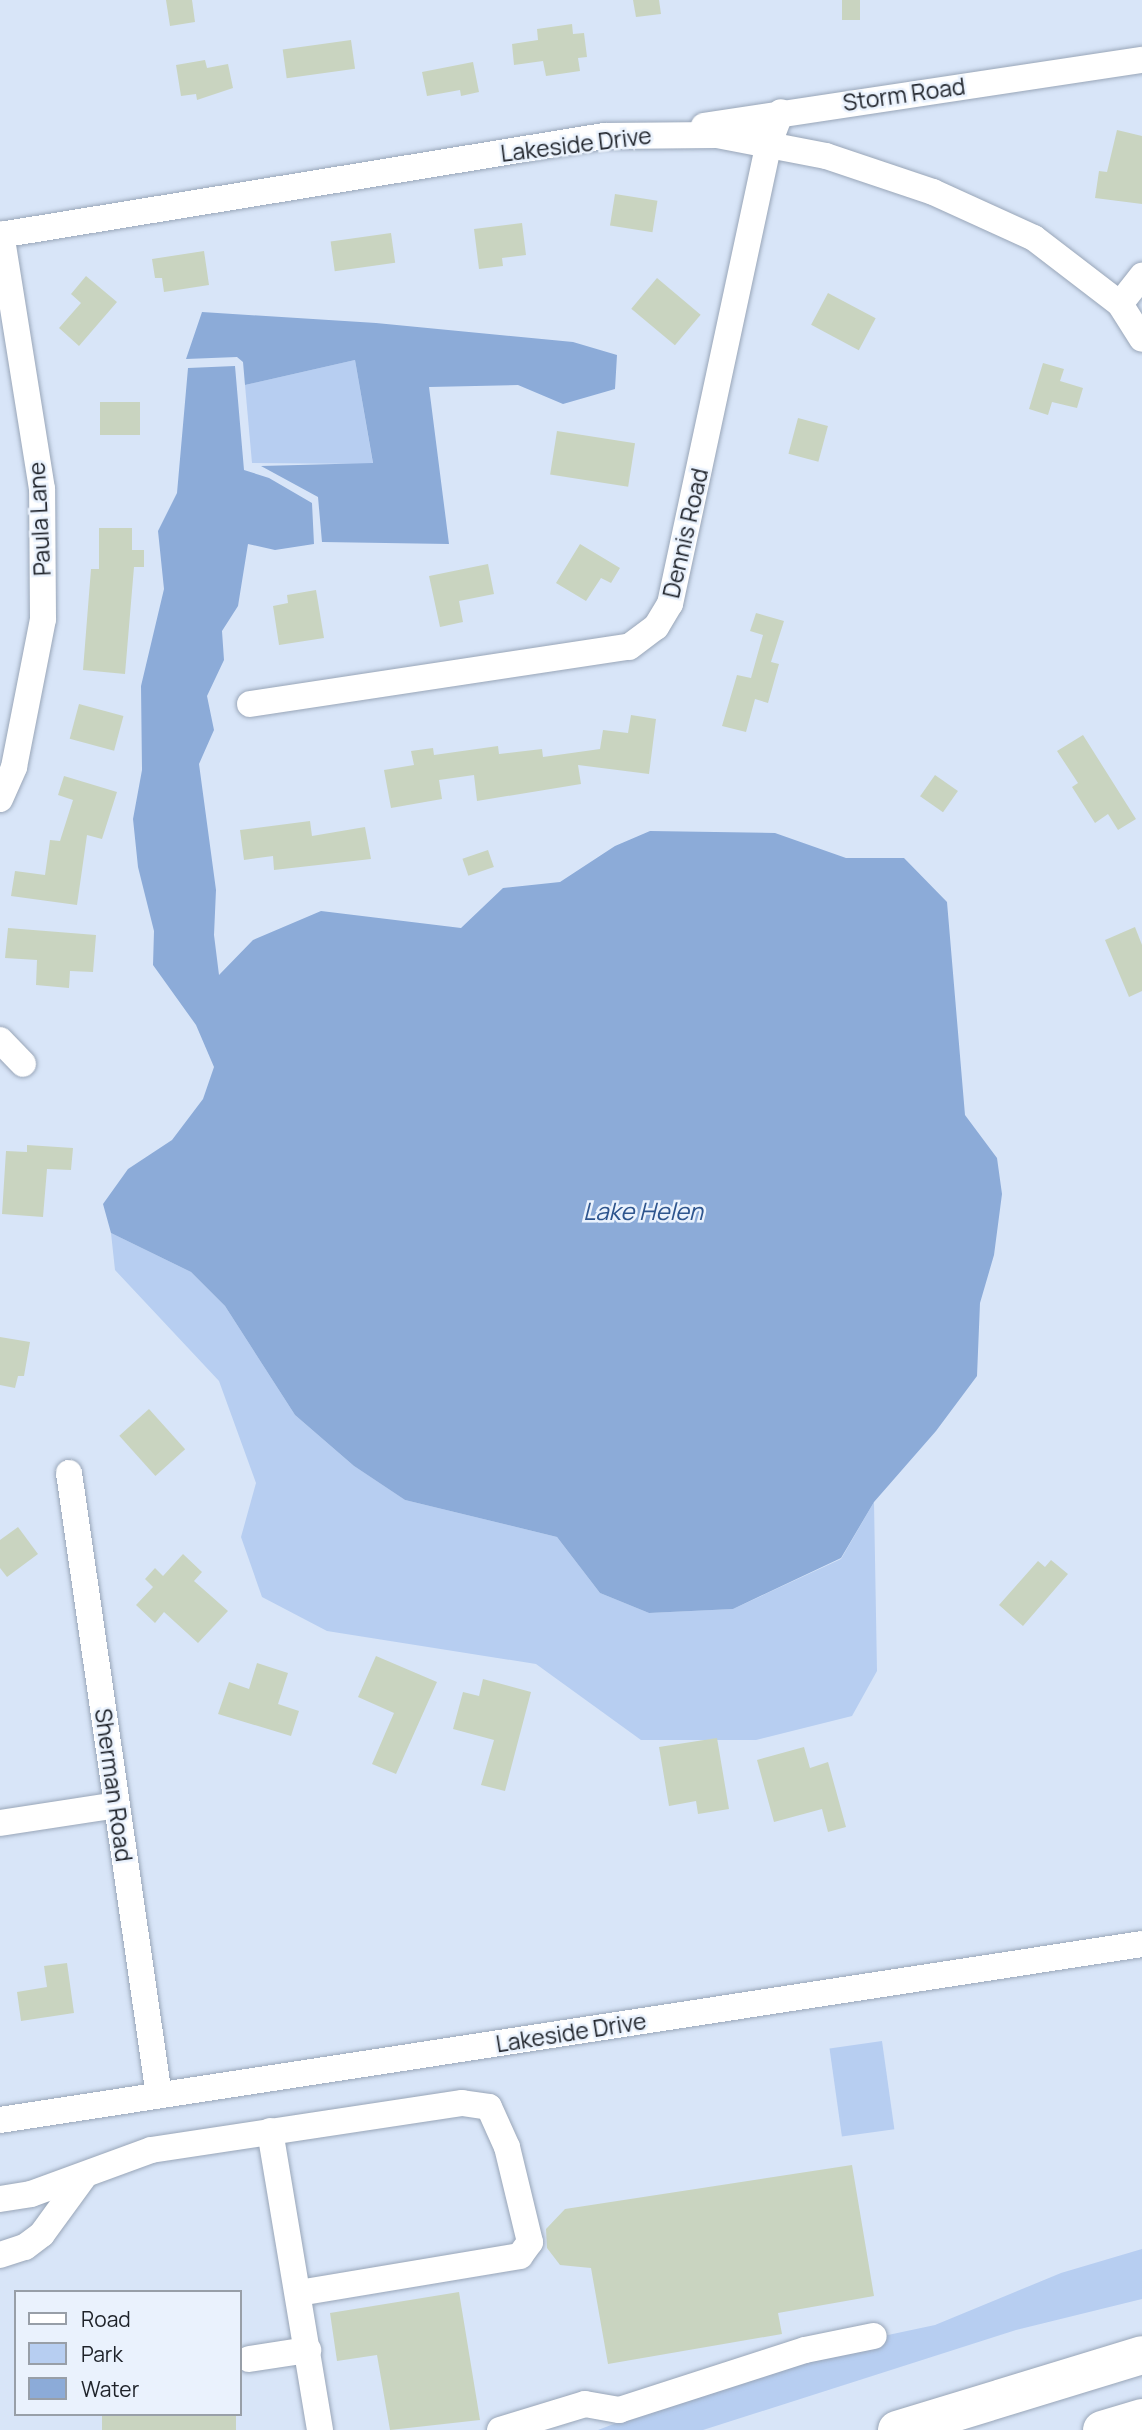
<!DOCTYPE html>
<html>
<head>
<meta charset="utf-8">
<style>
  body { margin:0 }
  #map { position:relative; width:1142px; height:2430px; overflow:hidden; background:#d8e5f8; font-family:Manrope,sans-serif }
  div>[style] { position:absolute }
  .green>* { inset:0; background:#b7cef1; transform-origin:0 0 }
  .water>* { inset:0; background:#8cabd8 }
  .building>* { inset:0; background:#c9d4c0; transform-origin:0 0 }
  .roads { filter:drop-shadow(0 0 2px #99a6b8) drop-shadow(0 0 2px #99a6b8) }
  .minor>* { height:26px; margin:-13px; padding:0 13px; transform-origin:13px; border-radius:13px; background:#fff }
  .highway>* { height:38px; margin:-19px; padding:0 19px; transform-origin:19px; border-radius:19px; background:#fff }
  span { translate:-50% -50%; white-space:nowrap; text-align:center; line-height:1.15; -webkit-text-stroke:5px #eaf2fd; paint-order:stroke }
  .street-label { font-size:23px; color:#1e2229 }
  .water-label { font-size:24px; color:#2e558e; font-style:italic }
  .legend { position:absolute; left:14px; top:2290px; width:228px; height:126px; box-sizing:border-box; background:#eaf2fd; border:2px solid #989fa8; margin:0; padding:9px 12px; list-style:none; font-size:21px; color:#1e2229 }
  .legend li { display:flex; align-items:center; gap:14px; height:35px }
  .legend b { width:35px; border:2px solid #989fa8 }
</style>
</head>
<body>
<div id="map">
  <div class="green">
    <div style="clip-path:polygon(355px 360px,373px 464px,252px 463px,245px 385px)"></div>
    <div style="clip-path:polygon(111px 1233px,191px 1272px,225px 1306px,295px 1415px,354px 1466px,405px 1500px,557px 1537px,600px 1593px,649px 1613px,733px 1609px,841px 1559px,874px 1502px,877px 1671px,852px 1716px,756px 1740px,641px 1740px,536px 1664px,327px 1631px,262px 1597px,241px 1537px,256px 1483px,219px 1381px,115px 1270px)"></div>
    <div style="left:882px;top:2041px;width:89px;height:53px;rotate:82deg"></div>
    <div style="clip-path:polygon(1142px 2249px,1142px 2299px,1016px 2330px,703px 2430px,598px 2430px,794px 2355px,935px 2325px,1061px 2273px)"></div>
  </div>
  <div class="water">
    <div style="clip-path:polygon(202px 312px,376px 323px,573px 342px,617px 355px,615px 389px,563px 404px,518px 385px,429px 387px,449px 544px,322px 542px,318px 497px,261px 466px,373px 463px,355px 360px,245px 385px,243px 362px,237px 357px,186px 359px)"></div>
    <div style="clip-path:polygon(235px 366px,244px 470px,269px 478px,312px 503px,314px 544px,275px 550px,248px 544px,238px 606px,222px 631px,224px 660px,207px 696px,214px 730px,199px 764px,216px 890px,214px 935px,219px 975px,253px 940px,321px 911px,461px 928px,503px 888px,560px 882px,615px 846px,650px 831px,775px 833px,846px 858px,904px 858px,947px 902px,965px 1115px,997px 1158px,1002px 1194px,994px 1255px,980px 1303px,977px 1376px,936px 1431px,874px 1502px,841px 1558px,733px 1609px,649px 1613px,600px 1593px,557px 1537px,405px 1500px,354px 1466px,295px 1415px,225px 1306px,191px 1272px,111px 1233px,103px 1204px,128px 1169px,172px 1140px,203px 1099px,214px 1067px,196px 1025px,153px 965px,154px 931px,138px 867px,133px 819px,142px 770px,141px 686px,164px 589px,158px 531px,177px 493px,188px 368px)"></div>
  </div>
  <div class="building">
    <div style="clip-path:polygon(166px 0,192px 0,195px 22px,170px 26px)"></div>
    <div style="clip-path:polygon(633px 0,659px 0,661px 14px,636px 17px)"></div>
    <div style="left:842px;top:0;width:18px;height:20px"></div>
    <div style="clip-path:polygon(572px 24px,573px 34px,584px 33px,587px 57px,578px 58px,580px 71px,546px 76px,543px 61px,514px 65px,512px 44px,538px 40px,537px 29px)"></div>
    <div style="left:351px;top:40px;width:29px;height:69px;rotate:82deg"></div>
    <div style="clip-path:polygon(205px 60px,207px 68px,228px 64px,233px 88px,197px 100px,196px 94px,181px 96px,176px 65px)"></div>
    <div style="clip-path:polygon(473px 62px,479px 92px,461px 96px,460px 90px,427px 96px,422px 72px)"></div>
    <div style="clip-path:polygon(1117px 130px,1142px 136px,1142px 204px,1095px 198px,1099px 171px,1107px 172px)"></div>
    <div style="left:615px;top:194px;width:43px;height:32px;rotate:9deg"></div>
    <div style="clip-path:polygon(522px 223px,526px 255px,502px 258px,503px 266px,479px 269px,474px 229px)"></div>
    <div style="left:391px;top:233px;width:30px;height:61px;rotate:82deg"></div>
    <div style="clip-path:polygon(204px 251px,209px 285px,164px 292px,162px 278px,155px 278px,152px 259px)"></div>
    <div style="clip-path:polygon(86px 276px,117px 302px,79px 346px,59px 328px,81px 303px,71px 294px)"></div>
    <div style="left:657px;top:278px;width:57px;height:40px;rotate:40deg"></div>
    <div style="left:828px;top:293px;width:54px;height:36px;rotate:28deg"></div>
    <div style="clip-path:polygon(1043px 363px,1064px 369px,1060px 381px,1083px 388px,1077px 408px,1052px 402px,1048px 415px,1029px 409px)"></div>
    <div style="left:100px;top:402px;width:40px;height:33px"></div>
    <div style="left:798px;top:418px;width:31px;height:37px;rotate:15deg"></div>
    <div style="left:557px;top:431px;width:79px;height:44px;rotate:9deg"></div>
    <div style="clip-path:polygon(99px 528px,132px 528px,132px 550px,144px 550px,144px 567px,134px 567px,125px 674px,83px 670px,91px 569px,99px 569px)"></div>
    <div style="clip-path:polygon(580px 544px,620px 568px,611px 583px,601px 578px,586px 601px,556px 583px)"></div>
    <div style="clip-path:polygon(488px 564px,494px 594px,459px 601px,463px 622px,440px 627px,429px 576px)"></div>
    <div style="clip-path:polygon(316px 590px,324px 638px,279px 645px,273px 606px,288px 603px,287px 595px)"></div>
    <div style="clip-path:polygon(756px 613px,784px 621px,771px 662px,779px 664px,768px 703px,755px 699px,746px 732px,722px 726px,737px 675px,751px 678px,763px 635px,750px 631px)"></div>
    <div style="left:79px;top:704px;width:46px;height:36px;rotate:15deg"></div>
    <div style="clip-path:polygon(631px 715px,656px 719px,649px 774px,578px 765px,581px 784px,477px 801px,474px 775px,439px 780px,442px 799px,391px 808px,384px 770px,414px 765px,411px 751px,433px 748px,434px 755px,498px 746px,499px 754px,542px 749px,543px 757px,600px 749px,603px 730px,628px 733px)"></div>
    <div style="clip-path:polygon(1083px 735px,1136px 819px,1118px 830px,1108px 814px,1095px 823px,1072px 787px,1078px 783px,1057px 751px)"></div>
    <div style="left:935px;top:775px;width:28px;height:26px;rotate:35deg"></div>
    <div style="clip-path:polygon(64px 776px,117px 792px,102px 839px,87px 835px,77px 905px,11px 896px,15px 871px,45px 875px,50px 840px,60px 841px,73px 800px,58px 795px)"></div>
    <div style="clip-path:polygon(310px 821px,312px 836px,365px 827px,371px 859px,274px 870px,273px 856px,244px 860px,240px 830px)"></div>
    <div style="left:488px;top:850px;width:18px;height:27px;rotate:71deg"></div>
    <div style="clip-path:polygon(1135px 927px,1142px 945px,1142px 991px,1129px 997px,1105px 940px)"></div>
    <div style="clip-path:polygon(8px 928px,96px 935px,93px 972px,70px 971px,69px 988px,36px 985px,37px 960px,5px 958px)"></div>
    <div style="clip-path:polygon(27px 1145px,73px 1148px,71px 1170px,47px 1169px,43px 1217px,2px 1214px,6px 1151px,27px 1152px)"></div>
    <div style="clip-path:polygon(0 1337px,30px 1342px,24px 1376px,18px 1376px,15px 1388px,0 1385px)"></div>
    <div style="left:149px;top:1409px;width:54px;height:40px;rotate:48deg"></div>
    <div style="clip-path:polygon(18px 1527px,38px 1554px,7px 1577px,0 1568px,0 1540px)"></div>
    <div style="clip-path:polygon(183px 1554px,202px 1572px,194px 1581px,228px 1611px,198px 1643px,164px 1612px,155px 1623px,136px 1605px,153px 1587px,145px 1579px,155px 1568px,163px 1576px)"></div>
    <div style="clip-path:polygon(1051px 1560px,1068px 1574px,1023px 1626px,999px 1605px,1038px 1561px,1045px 1567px)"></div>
    <div style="clip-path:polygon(376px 1656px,437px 1682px,396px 1774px,372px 1764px,394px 1713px,358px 1697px)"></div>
    <div style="clip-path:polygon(257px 1663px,288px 1673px,278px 1704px,299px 1711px,291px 1736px,218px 1714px,229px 1682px,249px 1689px)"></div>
    <div style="clip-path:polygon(483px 1679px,531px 1692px,505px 1791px,481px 1785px,494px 1740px,453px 1729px,463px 1692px,479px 1696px)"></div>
    <div style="clip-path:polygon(717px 1738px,729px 1809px,698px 1814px,696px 1801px,669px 1806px,659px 1747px)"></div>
    <div style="clip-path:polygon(804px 1747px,810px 1768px,828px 1762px,846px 1827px,828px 1832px,822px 1809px,774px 1822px,757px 1760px)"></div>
    <div style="clip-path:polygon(67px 1963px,74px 2013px,21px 2021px,17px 1992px,47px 1987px,44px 1966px)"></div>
    <div style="clip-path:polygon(852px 2165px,874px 2296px,778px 2313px,782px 2334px,608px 2364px,591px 2268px,560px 2265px,547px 2248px,546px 2229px,565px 2209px)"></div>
    <div style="clip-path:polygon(459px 2292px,480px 2420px,390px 2430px,377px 2355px,337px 2361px,330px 2313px)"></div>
    <div style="left:102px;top:2414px;width:134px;height:16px"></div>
  </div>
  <div class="roads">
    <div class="minor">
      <div style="left:704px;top:126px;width:443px;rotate:-8.6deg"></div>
      <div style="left:0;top:235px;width:612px;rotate:-9.31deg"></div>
      <div style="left:604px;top:136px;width:113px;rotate:-0.5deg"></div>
      <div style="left:717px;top:135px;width:111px;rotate:10.9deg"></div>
      <div style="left:826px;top:156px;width:113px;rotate:18.6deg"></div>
      <div style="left:933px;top:192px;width:111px;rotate:24.5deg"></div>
      <div style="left:1034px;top:238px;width:108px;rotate:37.5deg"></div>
      <div style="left:1120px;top:304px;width:41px;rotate:57.8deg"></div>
      <div style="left:1120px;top:304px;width:36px;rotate:-52deg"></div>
      <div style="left:250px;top:704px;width:383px;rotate:-8.6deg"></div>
      <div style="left:629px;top:647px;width:34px;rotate:-37deg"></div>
      <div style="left:656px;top:627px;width:27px;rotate:-59deg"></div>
      <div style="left:670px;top:604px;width:472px;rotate:-77.9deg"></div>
      <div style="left:769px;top:143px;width:33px;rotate:-69deg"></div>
      <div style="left:0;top:799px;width:35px;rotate:-66deg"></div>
      <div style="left:14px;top:767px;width:151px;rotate:-78.9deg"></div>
      <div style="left:43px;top:619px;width:130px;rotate:-90.4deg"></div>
      <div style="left:42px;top:489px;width:258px;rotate:-99.1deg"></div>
      <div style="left:0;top:1040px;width:33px;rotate:46deg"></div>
      <div style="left:69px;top:1473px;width:629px;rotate:81.78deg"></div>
      <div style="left:0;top:1823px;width:118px;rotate:-8.7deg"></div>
      <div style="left:0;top:2120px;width:1155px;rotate:-8.76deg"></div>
      <div style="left:270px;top:2131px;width:303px;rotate:80.5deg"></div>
      <div style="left:0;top:2199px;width:31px;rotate:-9deg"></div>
      <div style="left:31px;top:2194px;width:128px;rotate:-20.1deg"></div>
      <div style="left:151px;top:2150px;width:315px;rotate:-8.6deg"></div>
      <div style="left:462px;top:2103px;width:27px;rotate:8deg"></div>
      <div style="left:489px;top:2107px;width:44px;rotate:65.8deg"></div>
      <div style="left:507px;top:2147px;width:98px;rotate:76.4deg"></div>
      <div style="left:530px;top:2242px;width:17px;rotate:126deg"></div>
      <div style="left:520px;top:2256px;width:225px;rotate:170.5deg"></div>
      <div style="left:0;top:2255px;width:26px;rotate:-18deg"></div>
      <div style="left:25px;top:2247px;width:21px;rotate:-37deg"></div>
      <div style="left:42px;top:2234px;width:73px;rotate:-53.9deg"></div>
      <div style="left:249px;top:2359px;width:60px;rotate:-8.7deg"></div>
      <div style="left:500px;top:2430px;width:89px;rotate:-17deg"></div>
      <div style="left:585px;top:2404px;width:35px;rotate:10deg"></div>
      <div style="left:619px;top:2410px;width:195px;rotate:-17.9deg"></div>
      <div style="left:805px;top:2350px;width:70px;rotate:-11.5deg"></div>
    </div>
    <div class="highway">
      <div style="left:897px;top:2430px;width:256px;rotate:-17deg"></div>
      <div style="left:1102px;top:2430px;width:42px;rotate:-16.7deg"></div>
    </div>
  </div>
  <div class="street-label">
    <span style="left:904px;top:94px;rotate:-8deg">Storm Road</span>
    <span style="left:576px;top:144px;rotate:-7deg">Lakeside Drive</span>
    <span style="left:39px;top:519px;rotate:-93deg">Paula Lane</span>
    <span style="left:685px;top:533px;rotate:-77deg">Dennis Road</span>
    <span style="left:114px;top:1785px;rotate:82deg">Sherman Road</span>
    <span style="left:571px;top:2032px;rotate:-9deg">Lakeside Drive</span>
  </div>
  <div class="water-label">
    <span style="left:643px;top:1211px">Lake Helen</span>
  </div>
  <ul class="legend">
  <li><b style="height:9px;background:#fff"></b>Road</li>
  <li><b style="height:19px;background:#b7cef1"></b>Park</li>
  <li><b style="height:19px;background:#8cabd8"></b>Water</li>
  </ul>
</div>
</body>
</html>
